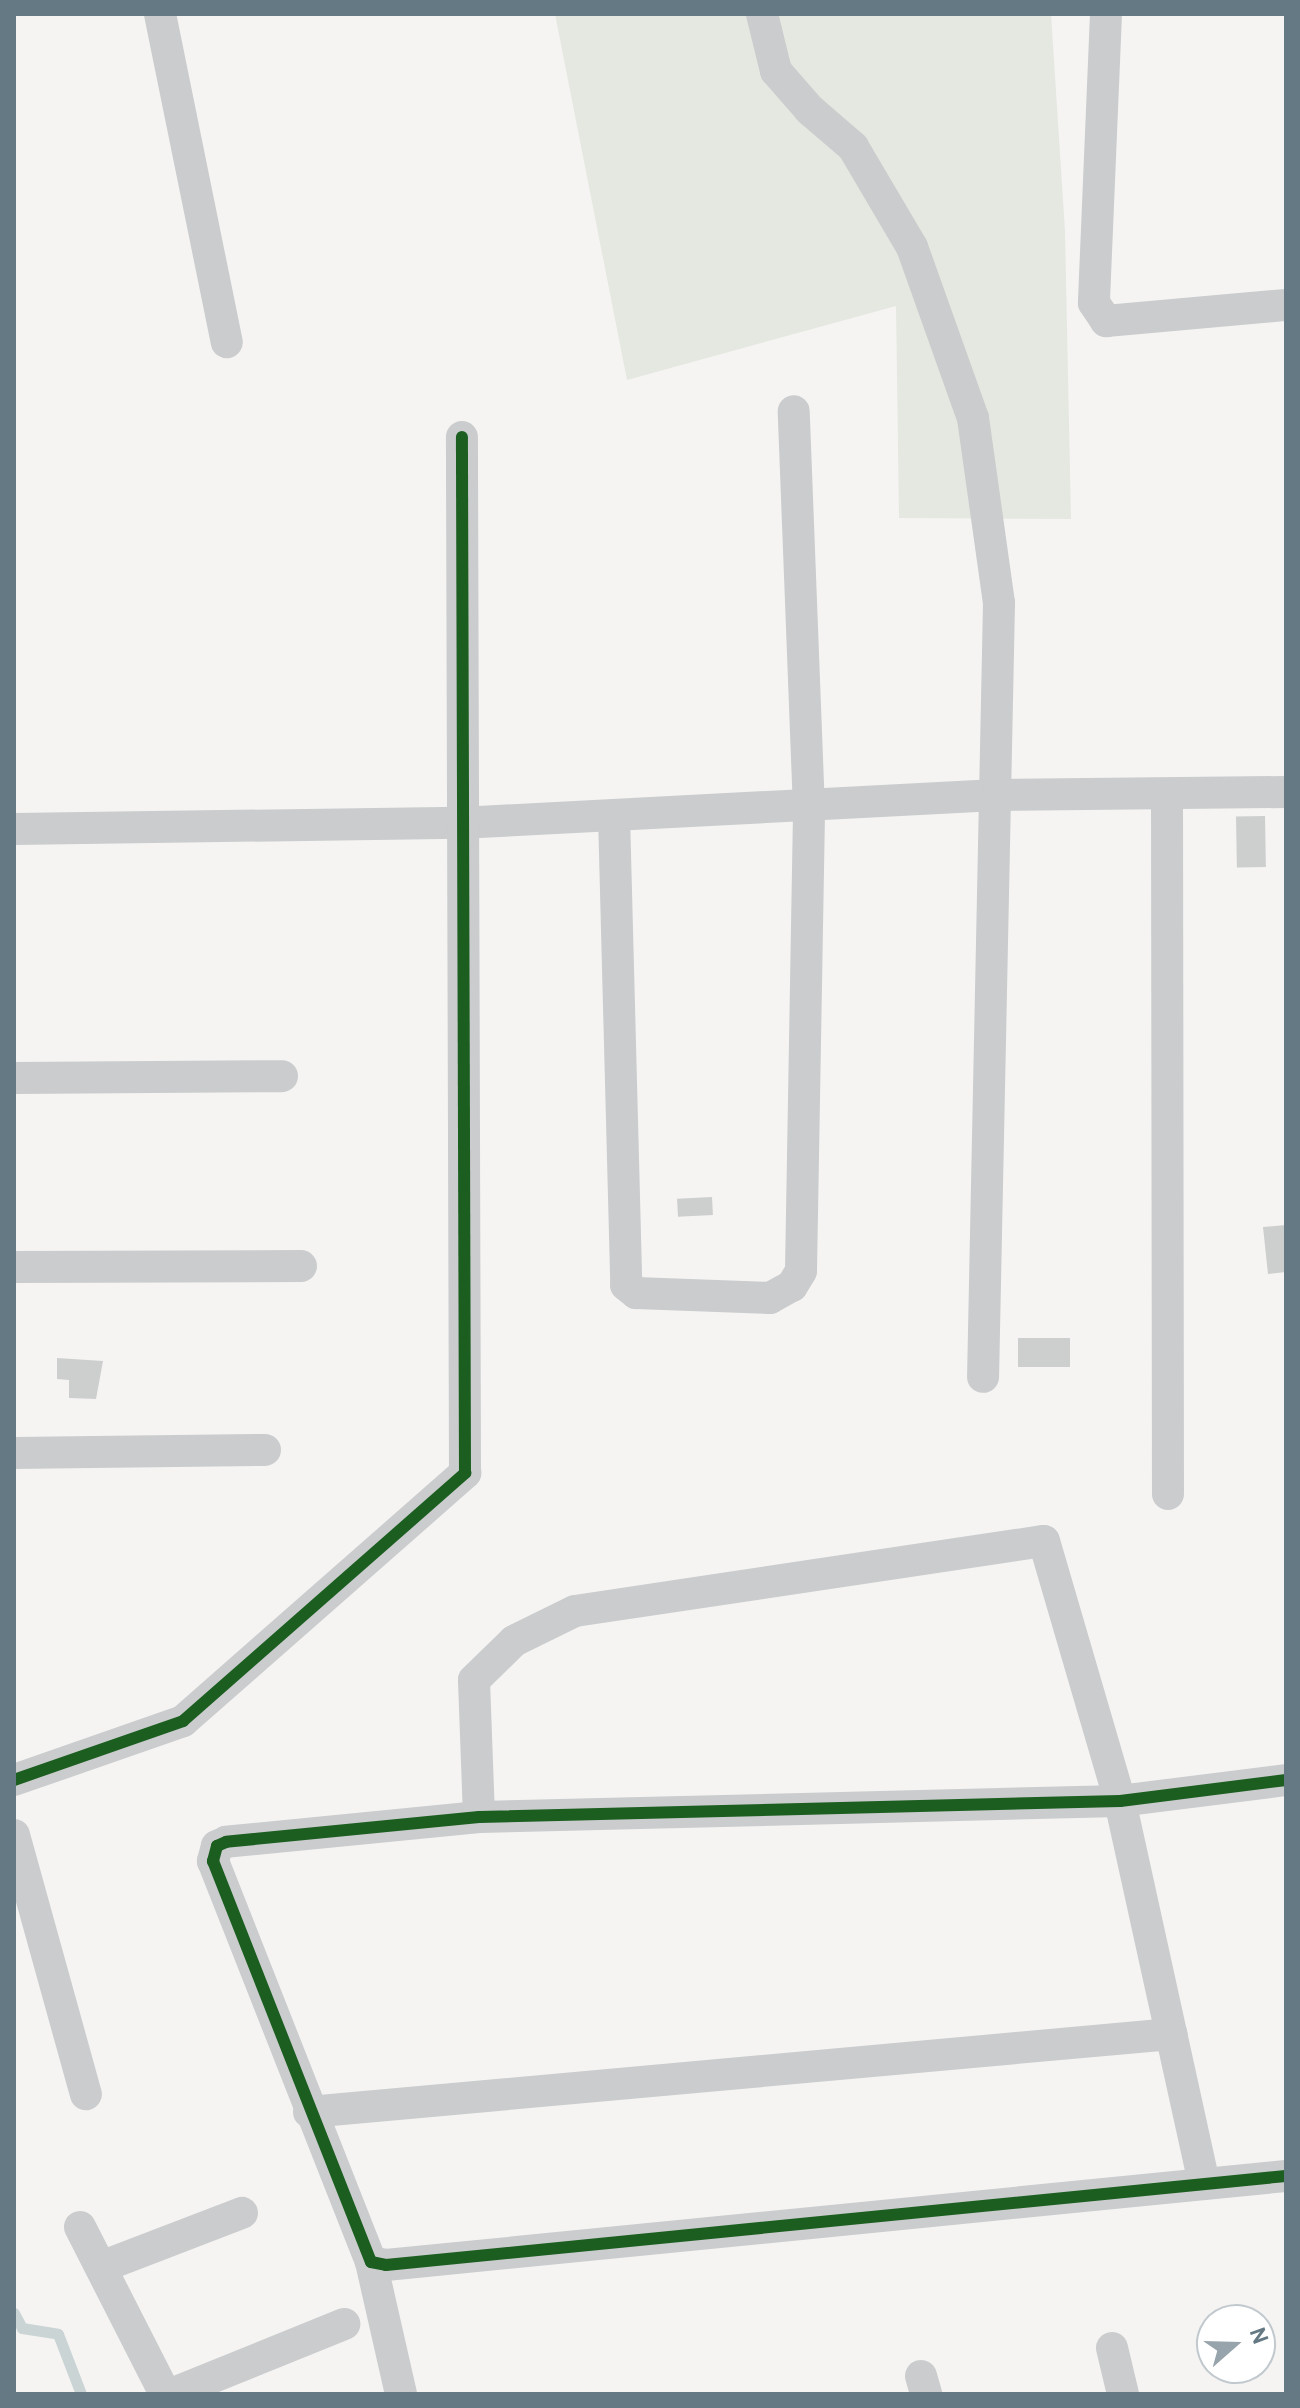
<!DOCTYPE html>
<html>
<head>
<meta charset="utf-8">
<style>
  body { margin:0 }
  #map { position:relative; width:1300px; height:2408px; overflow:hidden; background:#f5f4f3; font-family:Overpass,sans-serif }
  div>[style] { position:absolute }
  .green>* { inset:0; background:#e5e7e1 }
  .stream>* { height:11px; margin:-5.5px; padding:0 5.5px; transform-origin:5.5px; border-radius:5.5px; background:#cad4d5 }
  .building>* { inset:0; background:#cdcece; transform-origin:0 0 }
  .street>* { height:32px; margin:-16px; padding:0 16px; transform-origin:16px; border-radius:16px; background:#cacccd }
  .cycleway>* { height:12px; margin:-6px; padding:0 6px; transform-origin:6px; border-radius:6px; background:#1b5e20 }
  span { translate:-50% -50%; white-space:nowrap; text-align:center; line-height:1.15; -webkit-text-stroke:8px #fff; paint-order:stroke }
  .frame { position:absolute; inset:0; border:16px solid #647984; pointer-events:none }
  .north { position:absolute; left:1196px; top:2304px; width:80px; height:80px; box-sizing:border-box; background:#fff; border:2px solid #c1c9ce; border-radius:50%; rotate:70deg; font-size:22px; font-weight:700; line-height:32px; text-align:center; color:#647984 }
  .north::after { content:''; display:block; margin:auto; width:28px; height:36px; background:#97a4ab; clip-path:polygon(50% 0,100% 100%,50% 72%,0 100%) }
</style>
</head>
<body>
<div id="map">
  <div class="green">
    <div style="clip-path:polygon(555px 14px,1051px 14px,1065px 231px,1071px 519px,899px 518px,896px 306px,627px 380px)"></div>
  </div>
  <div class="stream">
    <div style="left:14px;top:2313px;width:17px;rotate:62deg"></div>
    <div style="left:22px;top:2328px;width:36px;rotate:9deg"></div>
    <div style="left:58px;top:2334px;width:64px;rotate:69deg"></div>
  </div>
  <div class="building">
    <div style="left:1265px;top:816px;width:51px;height:29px;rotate:89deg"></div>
    <div style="left:712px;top:1197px;width:18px;height:35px;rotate:87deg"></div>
    <div style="clip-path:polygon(1286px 1225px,1286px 1272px,1268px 1274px,1263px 1227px)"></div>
    <div style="left:1018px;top:1338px;width:52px;height:29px"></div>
    <div style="clip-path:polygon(57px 1358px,103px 1361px,96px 1399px,69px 1398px,69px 1380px,57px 1379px)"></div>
  </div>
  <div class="street">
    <div style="left:160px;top:14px;width:335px;rotate:78.5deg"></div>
    <div style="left:762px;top:14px;width:59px;rotate:76.2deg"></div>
    <div style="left:776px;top:71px;width:52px;rotate:48.9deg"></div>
    <div style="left:810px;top:110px;width:57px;rotate:40.7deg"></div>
    <div style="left:853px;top:147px;width:116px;rotate:59.5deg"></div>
    <div style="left:912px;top:247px;width:182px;rotate:70.4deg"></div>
    <div style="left:973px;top:418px;width:187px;rotate:82deg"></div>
    <div style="left:999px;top:603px;width:774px;rotate:91.18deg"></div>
    <div style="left:1106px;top:14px;width:289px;rotate:92.4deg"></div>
    <div style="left:1094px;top:303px;width:22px;rotate:56deg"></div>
    <div style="left:1106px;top:321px;width:181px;rotate:-5.1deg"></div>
    <div style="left:1167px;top:794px;width:700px;rotate:89.92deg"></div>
    <div style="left:614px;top:815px;width:470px;rotate:88.5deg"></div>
    <div style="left:626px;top:1285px;width:13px;rotate:39deg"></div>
    <div style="left:636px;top:1293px;width:134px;rotate:2.1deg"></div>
    <div style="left:770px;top:1298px;width:25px;rotate:-29deg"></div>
    <div style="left:792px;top:1286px;width:17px;rotate:-59deg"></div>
    <div style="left:801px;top:1271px;width:461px;rotate:-89deg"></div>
    <div style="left:809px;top:810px;width:399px;rotate:-92.2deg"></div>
    <div style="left:14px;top:829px;width:446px;rotate:-0.8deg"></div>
    <div style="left:460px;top:823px;width:537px;rotate:-2.99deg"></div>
    <div style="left:996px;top:795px;width:290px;rotate:-0.6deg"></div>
    <div style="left:14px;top:1078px;width:268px;rotate:-0.4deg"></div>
    <div style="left:14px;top:1267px;width:287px;rotate:-0.2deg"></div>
    <div style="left:14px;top:1453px;width:251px;rotate:-0.7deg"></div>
    <div style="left:14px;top:1780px;width:179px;rotate:-19.2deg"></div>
    <div style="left:183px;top:1721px;width:376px;rotate:-41.3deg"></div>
    <div style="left:465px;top:1473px;width:1036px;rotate:-90.17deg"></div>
    <div style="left:1286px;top:1780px;width:167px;rotate:172.8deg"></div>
    <div style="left:1120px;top:1801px;width:641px;rotate:178.57deg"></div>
    <div style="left:479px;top:1817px;width:254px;rotate:174.4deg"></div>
    <div style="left:226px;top:1842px;width:10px;rotate:156deg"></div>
    <div style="left:217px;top:1846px;width:16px;rotate:105deg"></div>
    <div style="left:213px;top:1861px;width:431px;rotate:68.5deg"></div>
    <div style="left:371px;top:2262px;width:15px;rotate:11deg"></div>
    <div style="left:386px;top:2265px;width:904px;rotate:-5.65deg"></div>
    <div style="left:479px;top:1817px;width:137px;rotate:-92.1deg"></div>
    <div style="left:474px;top:1680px;width:56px;rotate:-44.3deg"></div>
    <div style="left:514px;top:1641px;width:68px;rotate:-26.2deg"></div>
    <div style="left:575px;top:1611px;width:474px;rotate:-8.5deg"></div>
    <div style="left:1044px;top:1541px;width:271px;rotate:73.7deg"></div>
    <div style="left:1120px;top:1801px;width:392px;rotate:77.6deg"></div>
    <div style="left:14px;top:1835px;width:269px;rotate:74.5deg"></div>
    <div style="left:309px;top:2112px;width:866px;rotate:-5.17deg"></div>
    <div style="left:80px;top:2227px;width:187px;rotate:63deg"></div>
    <div style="left:371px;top:2262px;width:135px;rotate:77.2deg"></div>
    <div style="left:101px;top:2267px;width:151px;rotate:-21deg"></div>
    <div style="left:1112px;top:2348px;width:47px;rotate:76.6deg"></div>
    <div style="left:921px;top:2376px;width:19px;rotate:74deg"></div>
    <div style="left:171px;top:2394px;width:187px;rotate:-22deg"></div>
  </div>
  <div class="cycleway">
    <div style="left:14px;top:1780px;width:179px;rotate:-19.2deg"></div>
    <div style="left:183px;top:1721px;width:376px;rotate:-41.3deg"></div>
    <div style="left:465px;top:1473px;width:1036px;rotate:-90.17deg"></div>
    <div style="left:1286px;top:1780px;width:167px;rotate:172.8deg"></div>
    <div style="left:1120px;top:1801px;width:641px;rotate:178.57deg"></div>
    <div style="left:479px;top:1817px;width:254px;rotate:174.4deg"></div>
    <div style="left:226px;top:1842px;width:10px;rotate:156deg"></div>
    <div style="left:217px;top:1846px;width:16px;rotate:105deg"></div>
    <div style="left:213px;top:1861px;width:431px;rotate:68.5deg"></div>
    <div style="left:371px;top:2262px;width:15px;rotate:11deg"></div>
    <div style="left:386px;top:2265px;width:904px;rotate:-5.65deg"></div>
  </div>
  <div class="frame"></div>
  <div class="north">N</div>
</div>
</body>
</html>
